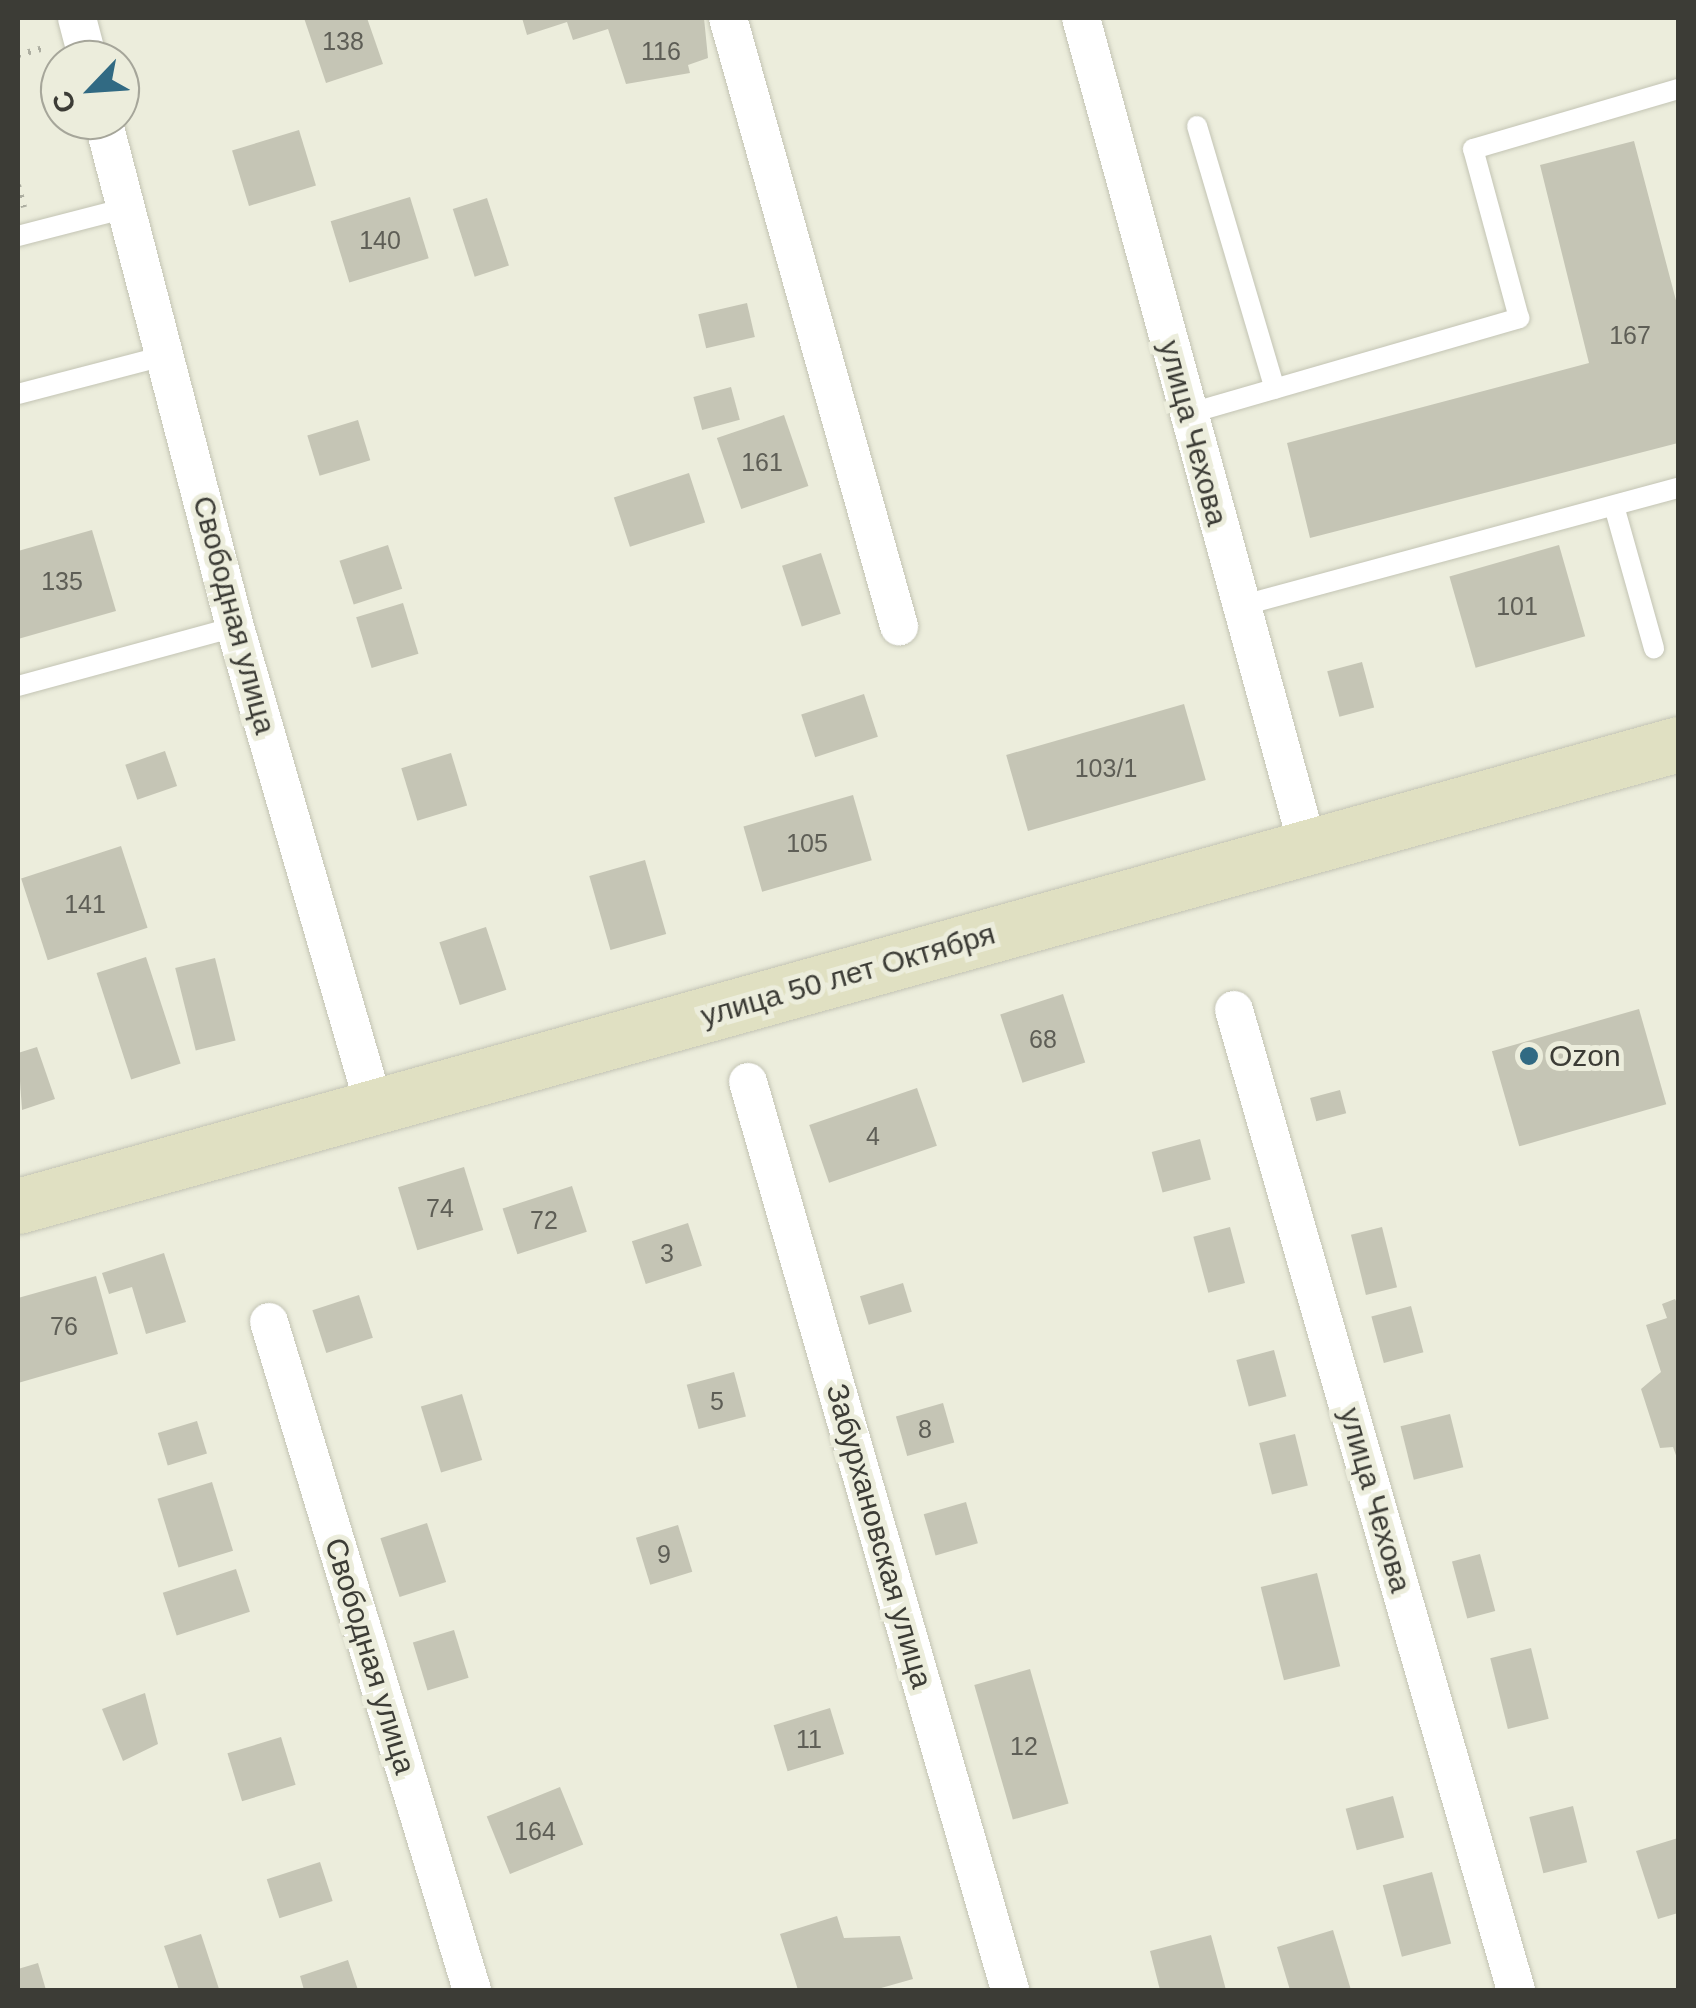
<!DOCTYPE html>
<html>
<head>
<meta charset="utf-8">
<style>
  body { margin:0 }
  #map { position:relative; width:1696px; height:2008px; overflow:hidden; background:#eceddc; font-family:Arial,sans-serif }
  div>[style] { position:absolute }
  .building>* { inset:0; background:#c5c5b5; transform-origin:0 0 }
  .path>* { height:6px; margin-top:-3px; transform-origin:0; background:repeating-linear-gradient(90deg,#adaea1 0 2.5px,transparent 0 10.5px) }
  .roads { filter:drop-shadow(0 0 2px #c3c4b4) drop-shadow(0 0 2px #c3c4b4) }
  .lane>* { height:20px; margin:-10px; padding:0 10px; transform-origin:10px; border-radius:10px; background:#fff }
  .street>* { height:38px; margin:-19px; padding:0 19px; transform-origin:19px; border-radius:19px; background:#fff }
  .secondary>* { height:55px; margin:-27.5px; padding:0 27.5px; transform-origin:27.5px; border-radius:27.5px; background:#e0e0c2 }
  .dots>* { width:28px; height:28px; translate:-50% -50%; box-sizing:border-box; border:5px solid #eceddc; border-radius:50% }
  span { translate:-50% -50%; white-space:nowrap; text-align:center; line-height:1.15; -webkit-text-stroke:10px #eceddc; paint-order:stroke }
  .number-label { font-size:25px; color:#5e5e56 }
  .number-label span { -webkit-text-stroke-width:0 }
  .street-label { font-size:30px; color:#3c3c36 }
  .poi-label { font-size:30px; color:#3c3c36 }
  .left { translate:0 -50%; text-align:left }
  .frame { position:absolute; inset:0; border:20px solid #3c3c36; pointer-events:none }
  .north { position:absolute; left:40px; top:40px; width:100px; height:100px; box-sizing:border-box; background:#eceddc; border:2px solid #a6a69a; border-radius:50%; rotate:245deg; font-size:28px; font-weight:700; line-height:40px; text-align:center; color:#3c3c36 }
  .north::after { content:''; display:block; margin:auto; width:35px; height:45px; background:#316a83; clip-path:polygon(50% 0,100% 100%,50% 72%,0 100%) }
</style>
</head>
<body>
<div id="map">
  <div class="building">
    <div style="clip-path:polygon(304px 18px,367px 18px,383px 64px,326px 83px)"></div>
    <div style="clip-path:polygon(522px 18px,704px 18px,708px 58px,688px 65px,690px 73px,626px 84px,608px 29px,573px 40px,567px 22px,527px 35px)"></div>
    <div style="left:299px;top:130px;width:58px;height:70px;rotate:73deg"></div>
    <div style="clip-path:polygon(1634px 141px,1678px 308px,1678px 443px,1310px 538px,1287px 443px,1589px 363px,1540px 165px)"></div>
    <div style="left:410px;top:197px;width:64px;height:83px;rotate:73deg"></div>
    <div style="left:487px;top:198px;width:71px;height:36px;rotate:72deg"></div>
    <div style="left:747px;top:303px;width:35px;height:50px;rotate:77deg"></div>
    <div style="left:731px;top:387px;width:34px;height:39px;rotate:75deg"></div>
    <div style="left:784px;top:415px;width:75px;height:71px;rotate:71deg"></div>
    <div style="left:358px;top:420px;width:42px;height:53px;rotate:73deg"></div>
    <div style="left:689px;top:473px;width:52px;height:79px;rotate:72deg"></div>
    <div style="clip-path:polygon(92px 530px,116px 611px,18px 639px,18px 551px)"></div>
    <div style="left:388px;top:545px;width:46px;height:51px;rotate:72deg"></div>
    <div style="left:1559px;top:545px;width:95px;height:114px;rotate:74deg"></div>
    <div style="left:821px;top:553px;width:64px;height:41px;rotate:72deg"></div>
    <div style="left:403px;top:603px;width:53px;height:49px;rotate:73deg"></div>
    <div style="left:1362px;top:662px;width:47px;height:36px;rotate:75deg"></div>
    <div style="left:864px;top:694px;width:45px;height:66px;rotate:72deg"></div>
    <div style="left:1184px;top:704px;width:79px;height:185px;rotate:74deg"></div>
    <div style="left:165px;top:751px;width:37px;height:42px;rotate:71deg"></div>
    <div style="left:451px;top:753px;width:55px;height:52px;rotate:73deg"></div>
    <div style="left:853px;top:795px;width:68px;height:114px;rotate:74deg"></div>
    <div style="left:121px;top:846px;width:86px;height:105px;rotate:72deg"></div>
    <div style="left:645px;top:860px;width:77px;height:58px;rotate:74deg"></div>
    <div style="left:486px;top:927px;width:66px;height:49px;rotate:72deg"></div>
    <div style="left:146px;top:957px;width:112px;height:52px;rotate:72deg"></div>
    <div style="left:215px;top:958px;width:85px;height:41px;rotate:76deg"></div>
    <div style="left:1063px;top:994px;width:72px;height:66px;rotate:72deg"></div>
    <div style="left:1639px;top:1009px;width:99px;height:153px;rotate:74deg"></div>
    <div style="clip-path:polygon(37px 1047px,55px 1099px,22px 1110px,18px 1053px)"></div>
    <div style="left:917px;top:1088px;width:61px;height:114px;rotate:71deg"></div>
    <div style="left:1340px;top:1090px;width:24px;height:31px;rotate:75deg"></div>
    <div style="left:1200px;top:1139px;width:42px;height:50px;rotate:75deg"></div>
    <div style="left:464px;top:1167px;width:66px;height:69px;rotate:73deg"></div>
    <div style="left:572px;top:1186px;width:48px;height:73px;rotate:72deg"></div>
    <div style="left:688px;top:1223px;width:45px;height:59px;rotate:72deg"></div>
    <div style="left:1230px;top:1227px;width:58px;height:38px;rotate:75deg"></div>
    <div style="left:1382px;top:1227px;width:62px;height:32px;rotate:76deg"></div>
    <div style="clip-path:polygon(164px 1253px,186px 1322px,146px 1334px,132px 1287px,109px 1294px,102px 1273px)"></div>
    <div style="clip-path:polygon(96px 1276px,118px 1354px,18px 1383px,18px 1298px)"></div>
    <div style="left:903px;top:1283px;width:30px;height:45px;rotate:73deg"></div>
    <div style="left:359px;top:1295px;width:45px;height:49px;rotate:72deg"></div>
    <div style="clip-path:polygon(1675px 1299px,1678px 1305px,1678px 1461px,1673px 1447px,1660px 1448px,1641px 1389px,1661px 1372px,1646px 1325px,1667px 1318px,1662px 1304px)"></div>
    <div style="left:1411px;top:1306px;width:48px;height:41px;rotate:75deg"></div>
    <div style="left:1274px;top:1350px;width:48px;height:39px;rotate:75deg"></div>
    <div style="left:734px;top:1372px;width:46px;height:49px;rotate:75deg"></div>
    <div style="left:462px;top:1394px;width:69px;height:43px;rotate:73deg"></div>
    <div style="left:943px;top:1403px;width:41px;height:49px;rotate:74deg"></div>
    <div style="left:1450px;top:1414px;width:55px;height:51px;rotate:76deg"></div>
    <div style="left:197px;top:1421px;width:34px;height:41px;rotate:73deg"></div>
    <div style="left:1295px;top:1434px;width:53px;height:37px;rotate:76deg"></div>
    <div style="left:212px;top:1482px;width:72px;height:57px;rotate:73deg"></div>
    <div style="left:966px;top:1502px;width:43px;height:44px;rotate:74deg"></div>
    <div style="left:427px;top:1523px;width:62px;height:49px;rotate:72deg"></div>
    <div style="left:678px;top:1525px;width:49px;height:44px;rotate:73deg"></div>
    <div style="left:1480px;top:1554px;width:59px;height:29px;rotate:75deg"></div>
    <div style="left:236px;top:1569px;width:45px;height:77px;rotate:72deg"></div>
    <div style="left:1317px;top:1573px;width:96px;height:58px;rotate:76deg"></div>
    <div style="left:454px;top:1630px;width:50px;height:43px;rotate:73deg"></div>
    <div style="left:1531px;top:1648px;width:73px;height:42px;rotate:76deg"></div>
    <div style="left:1030px;top:1669px;width:140px;height:58px;rotate:74deg"></div>
    <div style="clip-path:polygon(145px 1693px,158px 1744px,123px 1761px,102px 1709px)"></div>
    <div style="left:830px;top:1708px;width:48px;height:59px;rotate:73deg"></div>
    <div style="left:281px;top:1737px;width:50px;height:56px;rotate:73deg"></div>
    <div style="left:560px;top:1787px;width:62px;height:79px;rotate:68deg"></div>
    <div style="left:1393px;top:1796px;width:43px;height:49px;rotate:75deg"></div>
    <div style="left:1573px;top:1806px;width:58px;height:45px;rotate:76deg"></div>
    <div style="clip-path:polygon(1678px 1838px,1678px 1913px,1658px 1919px,1636px 1851px)"></div>
    <div style="left:320px;top:1862px;width:41px;height:56px;rotate:72deg"></div>
    <div style="left:1432px;top:1872px;width:74px;height:51px;rotate:75deg"></div>
    <div style="clip-path:polygon(837px 1916px,844px 1938px,900px 1936px,913px 1979px,874px 1990px,798px 1990px,780px 1934px)"></div>
    <div style="clip-path:polygon(1333px 1930px,1351px 1990px,1290px 1990px,1277px 1947px)"></div>
    <div style="clip-path:polygon(201px 1934px,219px 1989px,179px 1990px,164px 1946px)"></div>
    <div style="clip-path:polygon(1211px 1935px,1226px 1990px,1160px 1990px,1150px 1951px)"></div>
    <div style="clip-path:polygon(348px 1960px,358px 1990px,304px 1990px,300px 1976px)"></div>
    <div style="clip-path:polygon(38px 1963px,46px 1990px,18px 1990px,18px 1969px)"></div>
  </div>
  <div class="path">
    <div style="left:18px;top:55px;width:30px;rotate:-15deg"></div>
    <div style="left:18px;top:185px;width:23px;rotate:75deg"></div>
  </div>
  <div class="roads">
    <div class="lane">
      <div style="left:1197px;top:126px;width:274px;rotate:73.5deg"></div>
      <div style="left:18px;top:236px;width:112px;rotate:-14.5deg"></div>
      <div style="left:18px;top:394px;width:151px;rotate:-14.6deg"></div>
      <div style="left:1187px;top:414px;width:346px;rotate:-16.1deg"></div>
      <div style="left:1519px;top:318px;width:175px;rotate:-105.2deg"></div>
      <div style="left:1473px;top:149px;width:214px;rotate:-16.3deg"></div>
      <div style="left:1614px;top:506px;width:148px;rotate:74.3deg"></div>
      <div style="left:1240px;top:606px;width:454px;rotate:-15.1deg"></div>
      <div style="left:18px;top:686px;width:225px;rotate:-15.2deg"></div>
    </div>
    <div class="street">
      <div style="left:77px;top:18px;width:43px;rotate:75.3deg"></div>
      <div style="left:728px;top:18px;width:632px;rotate:74.29deg"></div>
      <div style="left:1081px;top:18px;width:860px;rotate:74.69deg"></div>
      <div style="left:103px;top:120px;width:524px;rotate:75.41deg"></div>
      <div style="left:235px;top:627px;width:500px;rotate:73.8deg"></div>
      <div style="left:1234px;top:1010px;width:1020px;rotate:73.95deg"></div>
      <div style="left:748px;top:1082px;width:945px;rotate:73.9deg"></div>
      <div style="left:269px;top:1322px;width:698px;rotate:73.1deg"></div>
    </div>
    <div class="secondary">
      <div style="left:18px;top:1206px;width:1723px;rotate:-15.55deg"></div>
    </div>
  </div>
  <div class="dots">
    <div style="left:1529px;top:1056px;background:#316a83"></div>
  </div>
  <div class="number-label">
    <span style="left:343px;top:41px">138</span>
    <span style="left:661px;top:51px">116</span>
    <span style="left:380px;top:240px">140</span>
    <span style="left:1630px;top:335px">167</span>
    <span style="left:762px;top:462px">161</span>
    <span style="left:62px;top:581px">135</span>
    <span style="left:1517px;top:606px">101</span>
    <span style="left:1106px;top:768px">103/1</span>
    <span style="left:807px;top:843px">105</span>
    <span style="left:85px;top:904px">141</span>
    <span style="left:1043px;top:1039px">68</span>
    <span style="left:873px;top:1136px">4</span>
    <span style="left:440px;top:1208px">74</span>
    <span style="left:544px;top:1220px">72</span>
    <span style="left:667px;top:1253px">3</span>
    <span style="left:64px;top:1326px">76</span>
    <span style="left:717px;top:1401px">5</span>
    <span style="left:925px;top:1429px">8</span>
    <span style="left:664px;top:1554px">9</span>
    <span style="left:809px;top:1739px">11</span>
    <span style="left:1024px;top:1746px">12</span>
    <span style="left:535px;top:1831px">164</span>
  </div>
  <div class="street-label">
    <span style="left:1193px;top:433px;rotate:75deg">улица Чехова</span>
    <span style="left:234px;top:615px;rotate:75deg">Свободная улица</span>
    <span style="left:848px;top:975px;rotate:-16deg">улица 50 лет Октября</span>
    <span style="left:1375px;top:1500px;rotate:74deg">улица Чехова</span>
    <span style="left:879px;top:1536px;rotate:74deg">Забурхановская улица</span>
    <span style="left:370px;top:1656px;rotate:73deg">Свободная улица</span>
  </div>
  <div class="poi-label">
    <span class="left" style="left:1549px;top:1056px">Ozon</span>
  </div>
  <div class="frame"></div>
  <div class="north">С</div>
</div>
</body>
</html>
